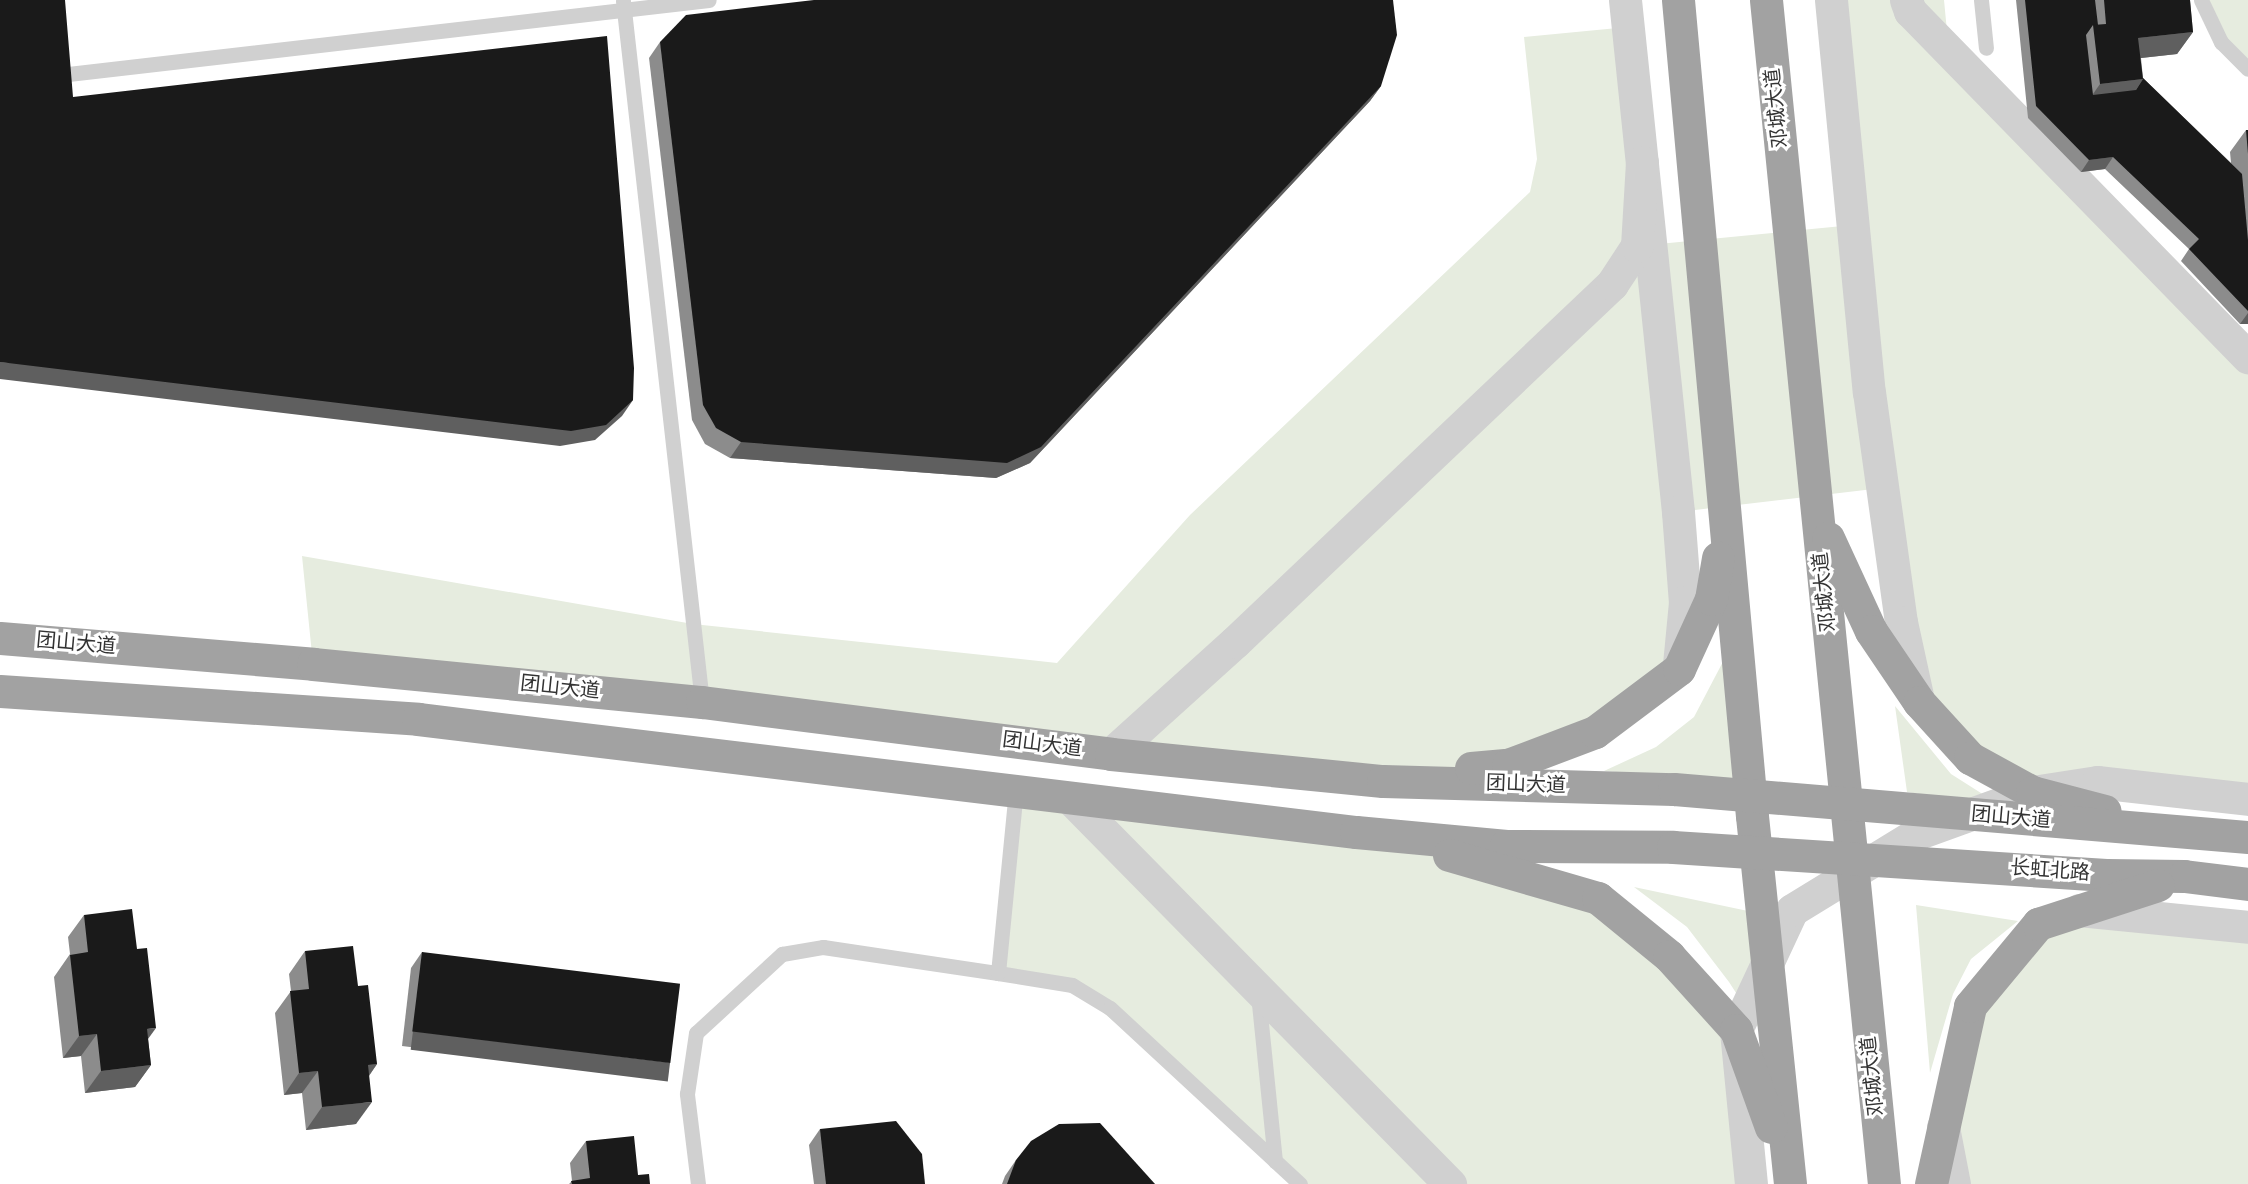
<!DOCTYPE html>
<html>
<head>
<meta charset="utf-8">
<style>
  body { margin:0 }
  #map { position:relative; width:2248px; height:1184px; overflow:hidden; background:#fff; font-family:"Sofia Sans Condensed","Noto Sans SC",sans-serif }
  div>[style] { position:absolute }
  .green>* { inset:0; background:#e6ecdf }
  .service>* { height:15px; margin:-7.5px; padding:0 7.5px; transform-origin:7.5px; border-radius:7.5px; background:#d0d0d0 }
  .tertiary>* { height:33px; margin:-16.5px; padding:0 16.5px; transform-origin:16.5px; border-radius:16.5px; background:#d0d0d0 }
  .trunk>* { height:33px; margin:-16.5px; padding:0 16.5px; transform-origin:16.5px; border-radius:16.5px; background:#a2a2a2 }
  .wall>* { inset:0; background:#8c8c8c }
  .shaded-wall>* { inset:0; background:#5f5f5f; transform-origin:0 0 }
  .building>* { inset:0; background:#1a1a1a; transform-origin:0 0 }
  span { translate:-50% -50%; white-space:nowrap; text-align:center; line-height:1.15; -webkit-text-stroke:6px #fff; paint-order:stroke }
  .street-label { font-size:20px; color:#333 }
</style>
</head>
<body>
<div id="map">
  <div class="green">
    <div style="clip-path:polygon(1831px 0,1944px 0,1949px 52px,2248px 357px,2248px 799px,2032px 792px,1919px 702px,1882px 488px,1678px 512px,1679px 669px,1508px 765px,1383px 781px,313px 664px,302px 556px,693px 624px,1057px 663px,1190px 515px,1530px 192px,1537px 159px,1524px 37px,1628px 27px,1638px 246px,1853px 225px)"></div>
    <div style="clip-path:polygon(2201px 0,2248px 0,2248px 66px,2221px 42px)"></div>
    <div style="clip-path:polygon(1727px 654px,1733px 781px,1604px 771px,1656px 747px,1694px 717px)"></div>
    <div style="clip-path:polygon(1895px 706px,1951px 774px,2003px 807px,1907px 792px)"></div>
    <div style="clip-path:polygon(1016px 791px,1374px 834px,1598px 898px,1736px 1030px,1751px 1184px,1300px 1184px,1072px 985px,998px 973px)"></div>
    <div style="clip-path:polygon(1634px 887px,1748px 911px,1760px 1030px,1729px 982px,1687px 927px)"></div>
    <div style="clip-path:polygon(1916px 905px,2018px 921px,1971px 959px,1953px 994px,1930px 1073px)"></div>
    <div style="clip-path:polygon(2038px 924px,2248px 927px,2248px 1184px,1954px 1184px,1970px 1006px)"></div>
  </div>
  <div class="service">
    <div style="left:1981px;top:0;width:48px;rotate:84.1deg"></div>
    <div style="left:2201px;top:0;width:47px;rotate:64.5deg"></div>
    <div style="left:2221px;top:42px;width:38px;rotate:45deg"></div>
    <div style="left:623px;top:1px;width:705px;rotate:83.57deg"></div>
    <div style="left:51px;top:76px;width:662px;rotate:-6.59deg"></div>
    <div style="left:998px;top:973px;width:75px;rotate:9.2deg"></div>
    <div style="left:1072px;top:985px;width:44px;rotate:31.2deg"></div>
    <div style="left:1110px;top:1008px;width:259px;rotate:42.8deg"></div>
    <div style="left:1258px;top:994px;width:168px;rotate:84.2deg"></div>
    <div style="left:698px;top:1184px;width:91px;rotate:-97deg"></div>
    <div style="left:687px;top:1094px;width:62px;rotate:-81.6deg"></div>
    <div style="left:696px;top:1033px;width:117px;rotate:-42.6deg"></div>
    <div style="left:782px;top:954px;width:42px;rotate:-9.7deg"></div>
    <div style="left:823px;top:947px;width:177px;rotate:8.5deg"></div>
    <div style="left:998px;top:973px;width:183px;rotate:-84.4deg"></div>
  </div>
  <div class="tertiary">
    <div style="left:1625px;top:0;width:515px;rotate:84.09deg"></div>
    <div style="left:1678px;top:512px;width:90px;rotate:85.6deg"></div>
    <div style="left:1685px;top:602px;width:62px;rotate:95.5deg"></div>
    <div style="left:1831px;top:0;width:394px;rotate:84.5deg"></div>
    <div style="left:1869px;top:392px;width:232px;rotate:82.1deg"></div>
    <div style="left:1901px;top:622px;width:80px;rotate:77.7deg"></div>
    <div style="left:1906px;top:0;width:12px;rotate:70deg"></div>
    <div style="left:1910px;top:11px;width:484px;rotate:45.7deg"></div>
    <div style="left:1111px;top:754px;width:167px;rotate:-42.1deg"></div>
    <div style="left:1235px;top:642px;width:520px;rotate:-43.52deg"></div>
    <div style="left:1612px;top:284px;width:45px;rotate:-56.7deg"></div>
    <div style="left:1637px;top:246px;width:84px;rotate:-86.6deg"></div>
    <div style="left:1070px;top:798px;width:542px;rotate:45.45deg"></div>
    <div style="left:2079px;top:910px;width:170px;rotate:5.7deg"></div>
    <div style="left:1943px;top:1127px;width:58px;rotate:79.1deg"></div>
    <div style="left:1751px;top:1184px;width:155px;rotate:-95.6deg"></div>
    <div style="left:1736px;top:1030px;width:132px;rotate:-65deg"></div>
    <div style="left:1792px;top:910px;width:145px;rotate:-31.5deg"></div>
    <div style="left:1916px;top:834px;width:123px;rotate:-19.9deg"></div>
    <div style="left:2032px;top:792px;width:66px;rotate:-8.7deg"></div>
    <div style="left:2097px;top:782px;width:152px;rotate:6.4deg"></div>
  </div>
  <div class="trunk">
    <div style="left:1678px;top:0;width:819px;rotate:84.82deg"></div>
    <div style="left:1752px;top:816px;width:370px;rotate:84.1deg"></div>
    <div style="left:1766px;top:0;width:1190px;rotate:84.31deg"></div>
    <div style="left:1828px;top:538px;width:102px;rotate:65.2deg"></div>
    <div style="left:1871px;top:631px;width:86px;rotate:55.9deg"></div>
    <div style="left:1919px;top:702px;width:76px;rotate:47.7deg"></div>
    <div style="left:1970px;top:758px;width:71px;rotate:28.7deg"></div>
    <div style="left:2032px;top:792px;width:75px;rotate:14.6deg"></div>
    <div style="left:0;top:638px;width:314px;rotate:4.7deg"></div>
    <div style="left:313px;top:664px;width:391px;rotate:5.6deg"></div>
    <div style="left:702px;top:702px;width:412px;rotate:7.2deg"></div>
    <div style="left:1111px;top:754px;width:273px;rotate:5.7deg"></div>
    <div style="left:1383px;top:781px;width:291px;rotate:1.6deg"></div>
    <div style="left:1674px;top:789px;width:576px;rotate:4.78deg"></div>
    <div style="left:0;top:691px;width:419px;rotate:3.8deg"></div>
    <div style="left:418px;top:719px;width:945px;rotate:6.87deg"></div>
    <div style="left:1356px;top:832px;width:151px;rotate:5.3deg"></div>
    <div style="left:1506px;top:846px;width:167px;rotate:0.3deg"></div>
    <div style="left:1673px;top:847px;width:434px;rotate:3.7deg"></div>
    <div style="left:2106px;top:875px;width:78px;rotate:0.7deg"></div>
    <div style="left:2184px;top:876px;width:64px;rotate:7.1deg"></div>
    <div style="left:1471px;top:768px;width:37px;rotate:-5deg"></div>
    <div style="left:1508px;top:765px;width:93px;rotate:-20.8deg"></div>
    <div style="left:1595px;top:732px;width:105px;rotate:-36.9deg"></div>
    <div style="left:1679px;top:669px;width:77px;rotate:-65.4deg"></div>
    <div style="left:1711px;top:599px;width:42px;rotate:-80.3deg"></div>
    <div style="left:1449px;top:855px;width:155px;rotate:16.1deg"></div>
    <div style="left:1598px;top:898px;width:92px;rotate:39.2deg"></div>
    <div style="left:1669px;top:956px;width:100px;rotate:47.8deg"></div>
    <div style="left:1736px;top:1030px;width:103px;rotate:70.2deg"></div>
    <div style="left:1931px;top:1184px;width:182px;rotate:-77.6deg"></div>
    <div style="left:1970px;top:1006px;width:107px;rotate:-50.3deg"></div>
    <div style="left:2038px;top:924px;width:126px;rotate:-18deg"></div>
  </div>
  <div class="wall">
    <div style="clip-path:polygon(2016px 0,2190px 0,2193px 32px,2177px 54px,2141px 58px,2143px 78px,2231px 163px,2230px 152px,2246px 130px,2248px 130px,2248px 324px,2240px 324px,2181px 261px,2189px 249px,2105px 169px,2081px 172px,2028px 118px)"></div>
    <div style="clip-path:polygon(660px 42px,1381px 86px,1370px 101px,1030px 463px,996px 478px,730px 458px,705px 444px,692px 420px,649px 58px)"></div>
    <div style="clip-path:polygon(84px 915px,148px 1039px,151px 1065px,135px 1087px,85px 1093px,81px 1056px,63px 1058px,54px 977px,70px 954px,68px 937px)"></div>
    <div style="clip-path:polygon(305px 951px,358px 986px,377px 1064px,369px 1076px,356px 1124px,306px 1130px,302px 1093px,284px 1095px,275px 1013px,291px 991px,289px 974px)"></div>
    <div style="clip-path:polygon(422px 952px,659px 1078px,402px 1046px,411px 968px)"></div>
    <div style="clip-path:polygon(820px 1129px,925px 1184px,814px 1184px,809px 1145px)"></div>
    <div style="clip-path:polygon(586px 1141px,638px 1175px,650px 1184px,569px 1184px,572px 1181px,570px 1163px)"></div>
    <div style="clip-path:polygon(1016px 1160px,1155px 1184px,1002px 1184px,1005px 1176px)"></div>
  </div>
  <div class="shaded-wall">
    <div style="clip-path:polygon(2193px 32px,2177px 54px,2123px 60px,2138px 38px)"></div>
    <div style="clip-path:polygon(2143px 79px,2128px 102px,2084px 107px,2100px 84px)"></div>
    <div style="clip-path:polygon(1381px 86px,1370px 101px,1030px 463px,996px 478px,730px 458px,741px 442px)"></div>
    <div style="clip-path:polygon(2113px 157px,2105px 169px,2081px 172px,2089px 160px)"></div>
    <div style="clip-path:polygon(2248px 313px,2248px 324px,2240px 324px)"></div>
    <div style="clip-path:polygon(0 362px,633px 400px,622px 416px,595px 440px,560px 446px,0 379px)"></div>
    <div style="clip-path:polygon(156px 1028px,140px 1050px,147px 1029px)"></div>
    <div style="left:413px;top:1031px;width:259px;height:19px;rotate:7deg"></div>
    <div style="clip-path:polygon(97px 1034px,81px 1056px,63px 1058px,79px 1036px)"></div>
    <div style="clip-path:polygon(377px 1064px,361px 1087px,368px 1065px)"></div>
    <div style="clip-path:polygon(151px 1065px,135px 1087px,85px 1093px,101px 1071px)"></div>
    <div style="clip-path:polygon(318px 1071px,302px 1093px,284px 1095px,299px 1073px)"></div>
    <div style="clip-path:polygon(372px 1102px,356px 1124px,306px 1130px,322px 1107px)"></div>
  </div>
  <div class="building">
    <div style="clip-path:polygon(0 0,65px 0,73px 97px,607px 36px,634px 368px,633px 400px,606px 425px,571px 431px,0 362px)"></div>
    <div style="clip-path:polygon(814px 0,1393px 0,1397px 35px,1381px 86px,1041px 447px,1007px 463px,741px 442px,716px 428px,703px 405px,660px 42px,686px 15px)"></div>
    <div style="clip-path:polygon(2025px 0,2095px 0,2098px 25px,2093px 25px,2086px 35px,2093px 95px,2136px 90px,2143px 79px,2143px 78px,2242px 174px,2248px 240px,2248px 311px,2189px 249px,2199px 239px,2113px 157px,2089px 160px,2036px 106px)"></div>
    <div style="clip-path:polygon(2104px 0,2190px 0,2193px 32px,2138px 38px,2143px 79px,2100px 84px,2093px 25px,2106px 24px)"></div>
    <div style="clip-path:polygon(2246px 130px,2248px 130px,2248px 154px)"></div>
    <div style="clip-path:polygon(132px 909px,137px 949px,147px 948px,156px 1028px,147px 1029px,151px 1065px,101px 1071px,97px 1034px,79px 1036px,70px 955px,88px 952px,84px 915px)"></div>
    <div style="clip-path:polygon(353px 946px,358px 986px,368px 985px,377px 1064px,368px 1065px,372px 1102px,322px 1107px,318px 1071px,299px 1073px,290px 991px,309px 989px,305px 951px)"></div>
    <div style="left:422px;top:952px;width:260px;height:80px;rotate:7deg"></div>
    <div style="clip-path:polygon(896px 1121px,922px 1154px,925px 1184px,826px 1184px,820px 1129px)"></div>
    <div style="clip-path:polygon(1100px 1123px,1155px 1184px,1007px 1184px,1016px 1160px,1031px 1141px,1059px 1124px)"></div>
    <div style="clip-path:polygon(634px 1136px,638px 1175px,649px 1174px,650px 1184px,572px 1184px,571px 1181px,590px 1178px,586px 1141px)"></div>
  </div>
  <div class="street-label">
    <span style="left:1777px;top:108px;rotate:-96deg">邓城大道</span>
    <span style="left:1825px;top:592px;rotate:-96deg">邓城大道</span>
    <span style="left:76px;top:644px;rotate:5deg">团山大道</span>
    <span style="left:560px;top:688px;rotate:6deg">团山大道</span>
    <span style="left:1042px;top:745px;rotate:7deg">团山大道</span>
    <span style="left:1526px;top:785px;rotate:2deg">团山大道</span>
    <span style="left:2011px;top:818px;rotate:5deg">团山大道</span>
    <span style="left:2050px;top:871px;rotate:4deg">长虹北路</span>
    <span style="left:1873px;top:1076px;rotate:-96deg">邓城大道</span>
  </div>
</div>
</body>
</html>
